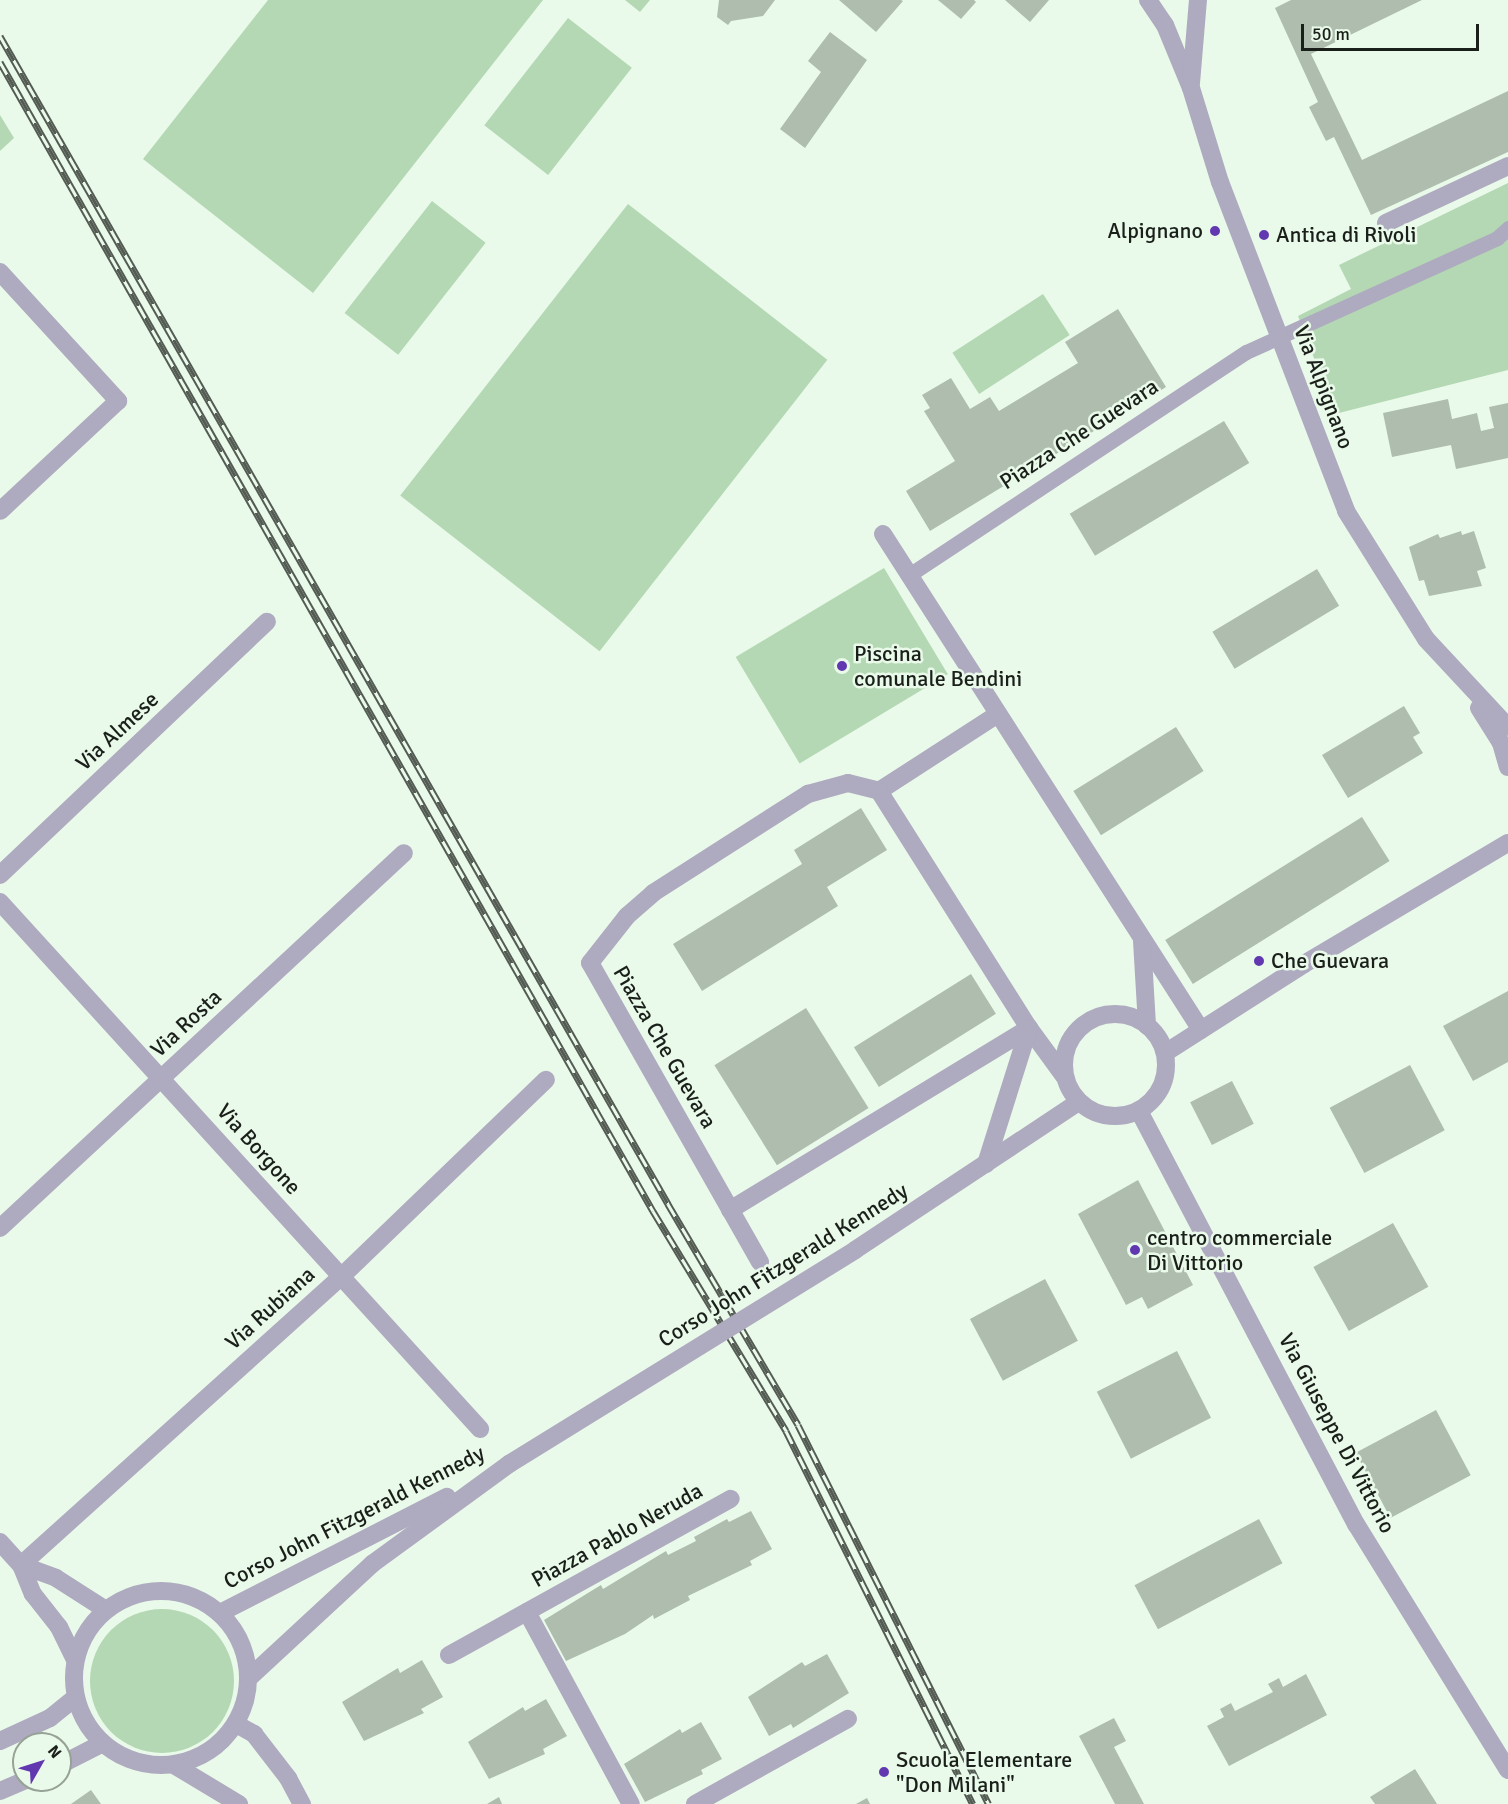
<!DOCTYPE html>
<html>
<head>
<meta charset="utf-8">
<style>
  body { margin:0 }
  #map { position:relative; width:1508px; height:1804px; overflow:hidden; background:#eafaea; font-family:Signika,sans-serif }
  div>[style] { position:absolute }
  .green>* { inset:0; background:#b4d8b3; transform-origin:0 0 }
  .round { border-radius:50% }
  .building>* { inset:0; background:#aebdae; transform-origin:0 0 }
  .pedestrian>* { height:15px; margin:-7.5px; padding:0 7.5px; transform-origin:7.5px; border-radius:7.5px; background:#aeaabf }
  .minor>* { height:18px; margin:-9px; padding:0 9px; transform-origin:9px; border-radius:9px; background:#aeaabf }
  .tertiary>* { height:18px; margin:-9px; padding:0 9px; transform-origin:9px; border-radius:9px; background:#aeaabf }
  .tertiary>.ring { margin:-9px; padding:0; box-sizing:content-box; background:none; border:18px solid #aeaabf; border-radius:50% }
  .rail>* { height:7px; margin-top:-3.5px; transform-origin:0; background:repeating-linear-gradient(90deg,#eafaea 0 14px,#535b53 0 28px); box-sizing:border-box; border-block:2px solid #535b53 }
  .tertiary-bridge>* { height:18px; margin:-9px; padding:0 9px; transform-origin:9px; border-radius:9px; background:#aeaabf }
  .dots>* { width:16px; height:16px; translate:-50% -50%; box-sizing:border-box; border:3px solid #eafaea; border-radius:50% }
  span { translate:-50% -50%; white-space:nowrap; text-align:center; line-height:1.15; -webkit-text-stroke:5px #eafaea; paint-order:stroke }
  .poi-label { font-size:22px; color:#1a1f1a }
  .right { translate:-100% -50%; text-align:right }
  .left { translate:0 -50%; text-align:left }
  .street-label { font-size:22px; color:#1a1f1a }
  .north { position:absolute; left:12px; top:1732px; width:60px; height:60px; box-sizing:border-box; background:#eafaea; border:2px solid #97a297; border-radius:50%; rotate:51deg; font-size:16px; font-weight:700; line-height:24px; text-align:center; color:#1a1f1a }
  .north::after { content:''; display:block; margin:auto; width:21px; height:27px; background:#6238b0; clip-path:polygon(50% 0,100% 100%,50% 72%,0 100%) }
  .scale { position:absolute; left:1301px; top:24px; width:178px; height:27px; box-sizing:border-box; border:3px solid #1a1f1a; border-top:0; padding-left:8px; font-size:18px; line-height:21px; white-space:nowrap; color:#1a1f1a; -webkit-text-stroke:4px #eafaea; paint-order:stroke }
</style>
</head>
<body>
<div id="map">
  <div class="green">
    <div style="clip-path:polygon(268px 0,543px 0,313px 293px,143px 159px)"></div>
    <div style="clip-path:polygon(625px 0,650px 0,640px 12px)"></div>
    <div style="left:568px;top:18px;width:81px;height:136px;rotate:38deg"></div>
    <div style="clip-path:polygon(0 115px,14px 138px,0 151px)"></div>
    <div style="clip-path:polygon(1508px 183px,1508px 370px,1335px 414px,1298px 316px,1351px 289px,1339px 265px)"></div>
    <div style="left:432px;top:201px;width:68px;height:142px;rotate:38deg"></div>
    <div style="left:628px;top:204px;width:253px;height:370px;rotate:38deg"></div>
    <div style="left:1043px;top:294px;width:49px;height:108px;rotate:57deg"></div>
    <div style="left:884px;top:568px;width:124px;height:173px;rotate:59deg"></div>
    <div class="round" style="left:90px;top:1609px;width:144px;height:144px"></div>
  </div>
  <div class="building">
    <div style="clip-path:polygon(719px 0,775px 0,763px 16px,731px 21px,728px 25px,717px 17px)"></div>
    <div style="clip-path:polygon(839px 0,901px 0,903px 1px,876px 32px)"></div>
    <div style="clip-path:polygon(938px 0,974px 0,976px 2px,961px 19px)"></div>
    <div style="clip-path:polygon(1005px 0,1049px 0,1030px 22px)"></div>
    <div style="clip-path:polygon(1291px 0,1422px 0,1311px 54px,1362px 160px,1508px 91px,1508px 152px,1371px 215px,1334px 137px,1326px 141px,1309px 107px,1318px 102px,1275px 8px)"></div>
    <div style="clip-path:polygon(830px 32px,867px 60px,805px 148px,780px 129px,821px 72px,808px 61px)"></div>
    <div style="clip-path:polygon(1118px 309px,1166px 387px,930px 531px,906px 491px,955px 461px,924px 411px,930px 408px,922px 395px,951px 378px,970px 409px,990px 397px,999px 411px,1078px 363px,1065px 342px)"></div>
    <div style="clip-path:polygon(1448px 399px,1452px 419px,1477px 413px,1481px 431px,1494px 428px,1489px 407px,1508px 403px,1508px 458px,1456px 469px,1451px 445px,1392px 457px,1383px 413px)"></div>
    <div style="left:1224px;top:421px;width:49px;height:180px;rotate:59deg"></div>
    <div style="clip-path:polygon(1461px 531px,1462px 535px,1474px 531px,1486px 568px,1477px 571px,1482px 586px,1429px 596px,1424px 580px,1419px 581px,1409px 547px,1438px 534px,1440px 538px)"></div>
    <div style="left:1317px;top:569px;width:43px;height:122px;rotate:59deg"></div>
    <div style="clip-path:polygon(1404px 706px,1420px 733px,1413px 737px,1423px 753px,1348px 798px,1322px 755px)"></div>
    <div style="left:1176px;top:727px;width:52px;height:121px;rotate:58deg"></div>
    <div style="clip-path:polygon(861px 808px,887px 850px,827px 887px,838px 906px,702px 991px,673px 944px,802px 864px,794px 850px)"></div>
    <div style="left:1362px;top:817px;width:52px;height:232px;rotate:58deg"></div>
    <div style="left:971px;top:974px;width:47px;height:138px;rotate:58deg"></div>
    <div style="clip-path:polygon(1508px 991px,1508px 1062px,1473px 1081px,1443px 1026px)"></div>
    <div style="left:806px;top:1008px;width:118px;height:108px;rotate:58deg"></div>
    <div style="left:1410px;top:1065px;width:74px;height:91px;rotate:62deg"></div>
    <div style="left:1232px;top:1081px;width:48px;height:47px;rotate:63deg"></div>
    <div style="clip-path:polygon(1138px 1180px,1193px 1285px,1148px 1309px,1142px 1297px,1126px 1305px,1078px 1214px)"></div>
    <div style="left:1393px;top:1223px;width:73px;height:91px;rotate:61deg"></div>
    <div style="left:1045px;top:1279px;width:70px;height:85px;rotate:62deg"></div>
    <div style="left:1177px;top:1351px;width:75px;height:90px;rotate:63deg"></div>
    <div style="left:1436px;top:1410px;width:74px;height:91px;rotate:62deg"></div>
    <div style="clip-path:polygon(751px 1511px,772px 1549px,750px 1561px,752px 1565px,688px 1596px,690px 1600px,654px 1619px,653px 1615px,625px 1634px,566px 1661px,544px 1620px,601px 1585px,603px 1589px,666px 1551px,668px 1555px,696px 1541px,694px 1537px,727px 1519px,729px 1522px)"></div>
    <div style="left:1259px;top:1519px;width:50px;height:141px;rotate:62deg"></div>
    <div style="clip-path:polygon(827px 1654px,849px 1693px,793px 1728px,791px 1724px,769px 1736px,748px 1697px,802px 1662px,805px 1666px)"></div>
    <div style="clip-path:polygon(422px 1660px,443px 1697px,421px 1709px,424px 1713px,364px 1741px,342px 1702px,398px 1668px,400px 1673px)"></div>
    <div style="clip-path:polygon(1306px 1674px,1327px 1715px,1229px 1766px,1207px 1726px,1224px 1717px,1220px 1709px,1231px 1703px,1235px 1711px,1273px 1692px,1268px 1684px,1279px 1678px,1283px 1687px)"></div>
    <div style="clip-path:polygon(546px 1699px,567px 1736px,543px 1749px,545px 1754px,489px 1779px,468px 1742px,523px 1707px,525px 1711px)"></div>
    <div style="clip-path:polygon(1114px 1718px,1126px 1741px,1114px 1747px,1144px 1804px,1115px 1804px,1079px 1736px)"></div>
    <div style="clip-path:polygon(701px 1722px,722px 1759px,701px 1770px,703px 1774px,645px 1802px,624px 1764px,680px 1729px,682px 1733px)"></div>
    <div style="clip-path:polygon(1415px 1769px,1437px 1804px,1375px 1804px,1370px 1797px)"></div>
    <div style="clip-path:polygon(91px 1790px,101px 1804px,71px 1804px)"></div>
    <div style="clip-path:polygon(499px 1797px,502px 1804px,487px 1804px)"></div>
    <div style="clip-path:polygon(867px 1798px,870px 1804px,856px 1804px)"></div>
  </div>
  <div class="pedestrian">
    <div style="left:909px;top:575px;width:404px;rotate:-33.5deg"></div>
    <div style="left:1246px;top:352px;width:276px;rotate:-24.4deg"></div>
    <div style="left:1497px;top:238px;width:15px;rotate:-42deg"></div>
  </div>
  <div class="minor">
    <div style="left:1386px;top:223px;width:135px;rotate:-25deg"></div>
    <div style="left:0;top:272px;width:175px;rotate:47.5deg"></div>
    <div style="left:118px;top:401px;width:161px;rotate:137deg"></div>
    <div style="left:883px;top:534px;width:589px;rotate:57.33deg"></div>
    <div style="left:998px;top:714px;width:142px;rotate:147.1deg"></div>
    <div style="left:879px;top:791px;width:280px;rotate:57.7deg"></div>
    <div style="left:1029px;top:1028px;width:59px;rotate:53.9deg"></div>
    <div style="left:0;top:875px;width:368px;rotate:-43.5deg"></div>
    <div style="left:0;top:902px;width:713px;rotate:47.67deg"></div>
    <div style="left:1142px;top:941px;width:85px;rotate:86.6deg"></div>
    <div style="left:1139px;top:1111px;width:467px;rotate:62.3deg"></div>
    <div style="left:1356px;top:1524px;width:289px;rotate:58.3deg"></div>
    <div style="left:986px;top:1164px;width:143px;rotate:-72.5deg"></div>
    <div style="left:730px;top:1210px;width:350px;rotate:-31.3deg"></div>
    <div style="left:0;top:1228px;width:551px;rotate:-42.87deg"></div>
    <div style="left:760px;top:1262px;width:344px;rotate:-119.6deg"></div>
    <div style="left:590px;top:963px;width:60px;rotate:-51.8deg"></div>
    <div style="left:627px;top:916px;width:35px;rotate:-41deg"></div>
    <div style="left:653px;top:893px;width:184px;rotate:-32.6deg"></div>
    <div style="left:808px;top:794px;width:41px;rotate:-15.4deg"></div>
    <div style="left:848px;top:783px;width:32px;rotate:14deg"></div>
    <div style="left:0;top:1542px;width:31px;rotate:48deg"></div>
    <div style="left:21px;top:1565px;width:31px;rotate:68deg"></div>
    <div style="left:33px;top:1594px;width:42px;rotate:51.8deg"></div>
    <div style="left:59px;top:1627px;width:37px;rotate:64deg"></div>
    <div style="left:21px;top:1565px;width:432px;rotate:-42deg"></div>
    <div style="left:342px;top:1276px;width:283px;rotate:-43.9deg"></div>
    <div style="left:21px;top:1565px;width:37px;rotate:20deg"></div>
    <div style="left:56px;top:1578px;width:59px;rotate:32.6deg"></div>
    <div style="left:527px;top:1612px;width:218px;rotate:61.6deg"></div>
    <div style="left:449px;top:1655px;width:322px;rotate:-29deg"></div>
    <div style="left:695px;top:1804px;width:175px;rotate:-29.1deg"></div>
  </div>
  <div class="tertiary">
    <div style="left:1148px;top:0;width:30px;rotate:56deg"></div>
    <div style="left:1165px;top:25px;width:68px;rotate:67.6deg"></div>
    <div style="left:1191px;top:88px;width:98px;rotate:72.9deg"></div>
    <div style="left:1220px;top:182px;width:352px;rotate:69deg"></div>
    <div style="left:1346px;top:511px;width:151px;rotate:58deg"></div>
    <div style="left:1426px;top:639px;width:120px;rotate:47deg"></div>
    <div style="left:1191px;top:83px;width:83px;rotate:-85.2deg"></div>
    <div style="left:1479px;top:708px;width:41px;rotate:57.8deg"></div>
    <div style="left:1501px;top:743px;width:25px;rotate:74deg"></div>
    <div class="ring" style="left:1064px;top:1014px;width:84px;height:84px"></div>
    <div style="left:1165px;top:1053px;width:165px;rotate:-32.6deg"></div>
    <div style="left:1304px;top:964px;width:237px;rotate:-30.7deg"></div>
    <div style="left:855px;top:1250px;width:268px;rotate:-33.5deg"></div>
    <div class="ring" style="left:74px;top:1591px;width:156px;height:156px"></div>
    <div style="left:220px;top:1613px;width:255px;rotate:-27.1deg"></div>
    <div style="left:249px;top:1678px;width:168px;rotate:-42.8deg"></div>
    <div style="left:372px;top:1564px;width:170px;rotate:-36.1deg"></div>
    <div style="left:236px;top:1724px;width:21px;rotate:29deg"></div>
    <div style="left:254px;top:1734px;width:56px;rotate:52.3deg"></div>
    <div style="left:288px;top:1778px;width:30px;rotate:62deg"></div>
    <div style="left:0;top:1741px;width:55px;rotate:-24.7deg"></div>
    <div style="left:50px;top:1718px;width:33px;rotate:-39deg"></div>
    <div style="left:60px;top:1765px;width:48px;rotate:-27.1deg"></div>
    <div style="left:174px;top:1765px;width:76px;rotate:31deg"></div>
    <div style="left:0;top:1791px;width:28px;rotate:-23deg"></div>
  </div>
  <div class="rail">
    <div style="left:0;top:36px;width:1346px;rotate:60.23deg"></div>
    <div style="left:668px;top:1204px;width:256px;rotate:59.5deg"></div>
    <div style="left:798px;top:1425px;width:424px;rotate:63.3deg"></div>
    <div style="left:0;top:62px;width:1322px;rotate:60.39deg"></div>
    <div style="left:653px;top:1211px;width:257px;rotate:58.8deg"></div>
    <div style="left:786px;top:1431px;width:417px;rotate:63.4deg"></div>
  </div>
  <div class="tertiary-bridge">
    <div style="left:509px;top:1464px;width:407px;rotate:-31.7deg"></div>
  </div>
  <div class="dots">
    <div style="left:1215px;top:231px;background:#6238b0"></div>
    <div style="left:1264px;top:235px;background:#6238b0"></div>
    <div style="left:842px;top:666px;background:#6238b0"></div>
    <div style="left:1259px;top:961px;background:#6238b0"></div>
    <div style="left:1135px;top:1250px;background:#6238b0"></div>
    <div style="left:884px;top:1772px;background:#6238b0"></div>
  </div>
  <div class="poi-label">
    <span class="right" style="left:1203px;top:231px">Alpignano</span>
    <span class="left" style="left:1276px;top:235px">Antica di Rivoli</span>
    <span class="left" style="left:854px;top:666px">Piscina<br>comunale Bendini</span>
    <span class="left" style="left:1271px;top:961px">Che Guevara</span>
    <span class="left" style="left:1147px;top:1250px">centro commerciale<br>Di Vittorio</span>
    <span class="left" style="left:896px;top:1772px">Scuola Elementare<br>"Don Milani"</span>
  </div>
  <div class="street-label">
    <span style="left:1324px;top:387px;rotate:69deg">Via Alpignano</span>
    <span style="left:1079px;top:434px;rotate:-33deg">Piazza Che Guevara</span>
    <span style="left:117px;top:731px;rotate:-43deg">Via Almese</span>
    <span style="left:186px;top:1023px;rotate:-43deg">Via Rosta</span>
    <span style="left:665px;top:1047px;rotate:60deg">Piazza Che Guevara</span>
    <span style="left:259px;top:1149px;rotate:48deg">Via Borgone</span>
    <span style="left:783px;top:1265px;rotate:-32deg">Corso John Fitzgerald Kennedy</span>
    <span style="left:270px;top:1308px;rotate:-42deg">Via Rubiana</span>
    <span style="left:1337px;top:1433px;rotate:62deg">Via Giuseppe Di Vittorio</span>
    <span style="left:354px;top:1517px;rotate:-27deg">Corso John Fitzgerald Kennedy</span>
    <span style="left:617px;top:1535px;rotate:-29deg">Piazza Pablo Neruda</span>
  </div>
  <div class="north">N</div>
  <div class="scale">50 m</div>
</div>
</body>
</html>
